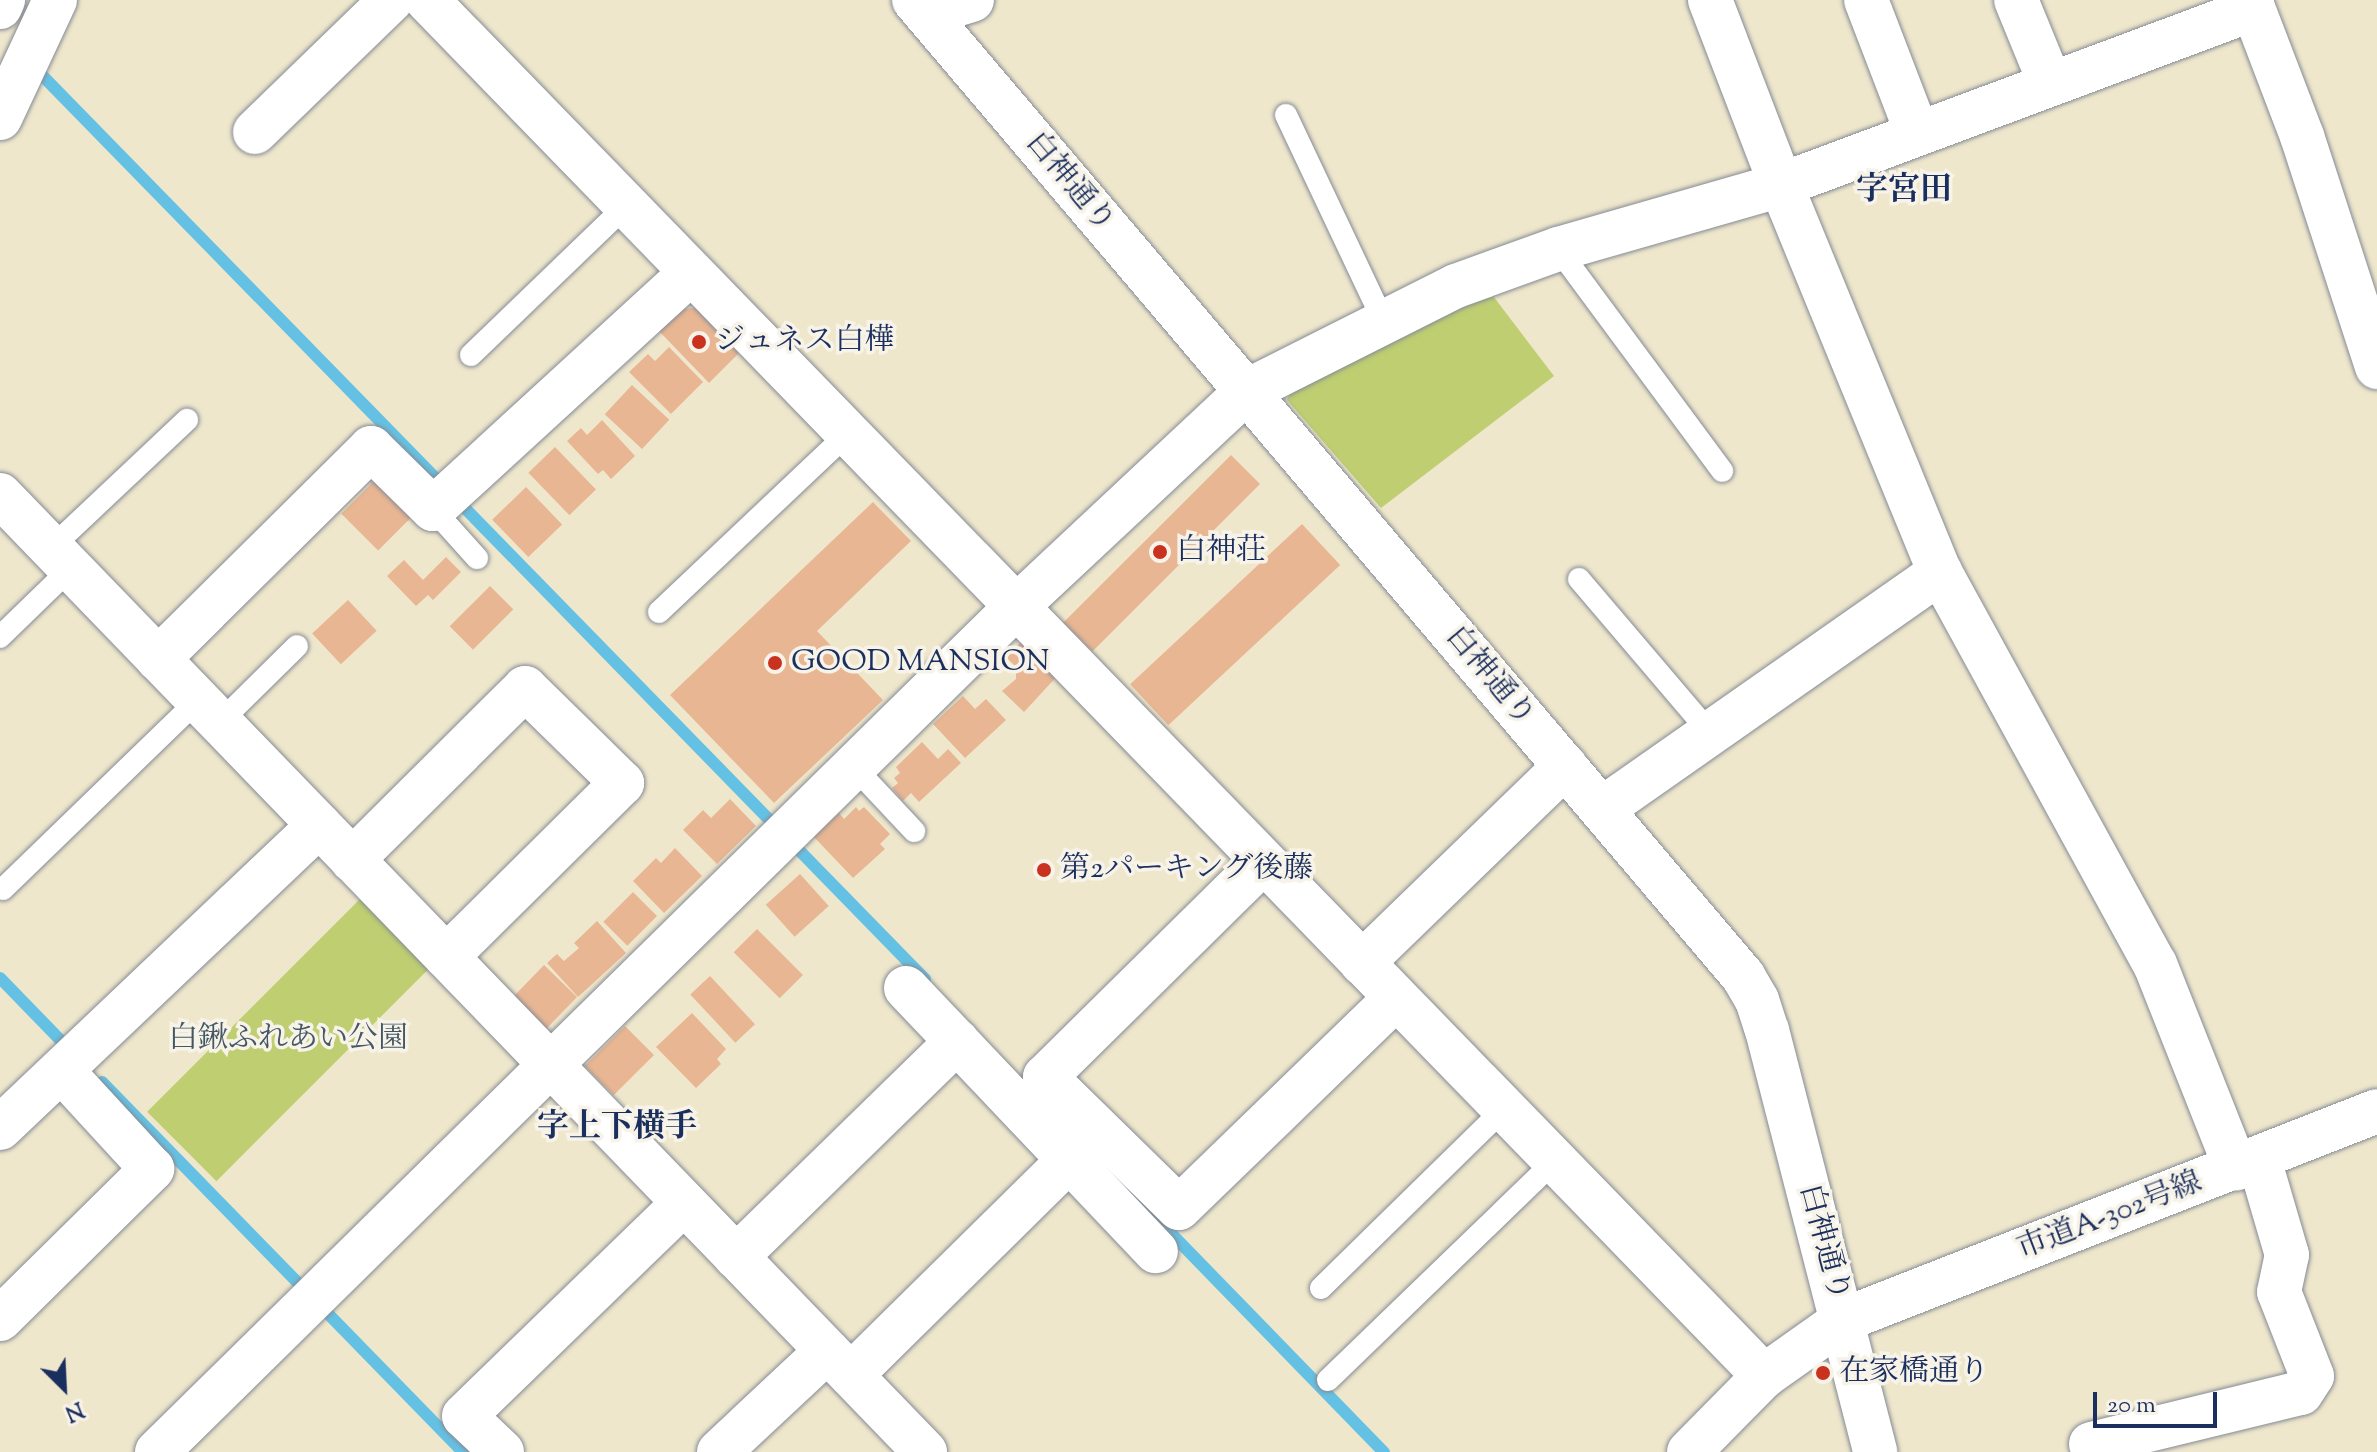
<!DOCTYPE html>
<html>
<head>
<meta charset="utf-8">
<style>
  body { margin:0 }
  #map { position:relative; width:2377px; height:1452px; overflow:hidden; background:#efe7cc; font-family:"Sorts Mill Goudy","Noto Serif JP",serif }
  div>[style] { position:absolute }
  .green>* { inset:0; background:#bece71; transform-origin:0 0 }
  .stream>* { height:12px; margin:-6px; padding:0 6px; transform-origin:6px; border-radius:6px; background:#65c1e3 }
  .building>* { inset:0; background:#e9b693; transform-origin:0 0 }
  .roads { filter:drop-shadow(0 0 2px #858b95) drop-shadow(0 0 2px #858b95) }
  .service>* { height:22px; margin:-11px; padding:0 11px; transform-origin:11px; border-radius:11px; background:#fff }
  .minor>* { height:44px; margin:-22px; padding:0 22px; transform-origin:22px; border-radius:22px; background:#fff }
  .tertiary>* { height:44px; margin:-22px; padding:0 22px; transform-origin:22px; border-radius:22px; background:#fff }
  .dots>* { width:22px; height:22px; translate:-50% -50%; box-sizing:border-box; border:4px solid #f7f3e8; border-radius:50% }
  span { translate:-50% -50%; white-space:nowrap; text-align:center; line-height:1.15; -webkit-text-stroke:7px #f7f3e8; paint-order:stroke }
  .street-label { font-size:30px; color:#1b2f5e }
  .poi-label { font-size:30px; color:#1b2f5e }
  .left { translate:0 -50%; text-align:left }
  .park-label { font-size:30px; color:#445763 }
  .neighbourhood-label { font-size:32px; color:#1b2f5e; font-weight:700 }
  .north { position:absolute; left:24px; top:1348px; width:80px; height:80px; -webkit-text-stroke:6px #f7f3e8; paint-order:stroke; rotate:156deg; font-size:22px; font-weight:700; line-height:32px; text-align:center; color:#1b2f5e }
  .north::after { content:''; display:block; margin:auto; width:28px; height:36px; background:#1b2f5e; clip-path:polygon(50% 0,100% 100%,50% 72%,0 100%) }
  .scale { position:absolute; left:2093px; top:1392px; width:124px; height:36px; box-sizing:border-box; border:4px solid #1b2f5e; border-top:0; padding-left:10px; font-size:24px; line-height:28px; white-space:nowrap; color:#1b2f5e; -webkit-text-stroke:6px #f7f3e8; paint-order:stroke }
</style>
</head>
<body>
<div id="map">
  <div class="green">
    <div style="clip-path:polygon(1490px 292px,1554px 376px,1381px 508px,1287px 400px,1292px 389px)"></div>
    <div style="left:360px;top:899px;width:98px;height:301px;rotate:45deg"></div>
  </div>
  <div class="stream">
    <div style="left:32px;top:65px;width:1278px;rotate:45.67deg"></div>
    <div style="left:0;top:978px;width:103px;rotate:45.8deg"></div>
    <div style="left:102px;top:1082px;width:517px;rotate:45.71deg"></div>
    <div style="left:1124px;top:1185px;width:373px;rotate:45.8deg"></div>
  </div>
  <div class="building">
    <div style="clip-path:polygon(695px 308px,739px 353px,709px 383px,659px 331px,681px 309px)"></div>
    <div style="clip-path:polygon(669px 347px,703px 382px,671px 414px,629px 372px,648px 354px,655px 361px)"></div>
    <div style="left:632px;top:385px;width:51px;height:40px;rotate:43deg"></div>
    <div style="clip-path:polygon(602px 420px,635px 456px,611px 479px,603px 470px,598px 474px,567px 441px,581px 428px,587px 435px)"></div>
    <div style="left:555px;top:447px;width:59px;height:37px;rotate:46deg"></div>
    <div style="left:1231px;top:455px;width:41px;height:237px;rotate:45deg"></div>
    <div style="left:376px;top:479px;width:52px;height:49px;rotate:45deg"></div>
    <div style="left:526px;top:487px;width:52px;height:47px;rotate:46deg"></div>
    <div style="clip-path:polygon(873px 502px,911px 541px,817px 631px,883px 700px,774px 803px,670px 695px)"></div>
    <div style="left:1302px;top:524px;width:56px;height:235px;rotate:47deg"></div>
    <div style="clip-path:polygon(446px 557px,461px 572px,433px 600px,428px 595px,416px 606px,387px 576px,404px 560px,423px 580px)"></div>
    <div style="left:490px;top:586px;width:33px;height:57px;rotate:45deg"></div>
    <div style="left:348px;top:600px;width:42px;height:49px;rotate:47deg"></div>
    <div style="clip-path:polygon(1025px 638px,1060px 673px,1024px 712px,1002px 691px,1016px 679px,1016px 667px,1006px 657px)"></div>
    <div style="clip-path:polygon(963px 696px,975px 709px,986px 699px,1006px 720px,965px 758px,933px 724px)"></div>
    <div style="clip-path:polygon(922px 742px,938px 759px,948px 749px,961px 763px,919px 802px,911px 793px,903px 801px,892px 788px,898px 783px,894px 778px,900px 773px,896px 767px)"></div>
    <div style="clip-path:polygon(730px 799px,756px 826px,717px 864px,683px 830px,703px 810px,711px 818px)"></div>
    <div style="clip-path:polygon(856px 807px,859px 811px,864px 807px,890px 834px,880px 844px,885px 849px,853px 878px,814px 837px,839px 813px,844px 819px)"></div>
    <div style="clip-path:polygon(675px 848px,702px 876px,664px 913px,633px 881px,656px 858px,661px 863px)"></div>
    <div style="left:800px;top:874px;width:43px;height:46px;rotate:48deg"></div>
    <div style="left:633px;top:892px;width:34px;height:42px;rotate:45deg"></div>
    <div style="clip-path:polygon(597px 921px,626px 953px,578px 997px,547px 963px,557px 954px,564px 961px,579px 948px,574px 943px)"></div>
    <div style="left:757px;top:929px;width:65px;height:33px;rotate:45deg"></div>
    <div style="left:544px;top:965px;width:46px;height:53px;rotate:44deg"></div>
    <div style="left:710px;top:976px;width:66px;height:27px;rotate:47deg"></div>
    <div style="clip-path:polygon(692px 1013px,726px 1049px,717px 1059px,721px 1064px,696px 1088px,656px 1047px)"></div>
    <div style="left:625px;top:1026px;width:41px;height:57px;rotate:45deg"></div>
  </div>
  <div class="roads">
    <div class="service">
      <div style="left:1286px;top:115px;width:229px;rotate:64.7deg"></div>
      <div style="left:1558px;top:249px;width:276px;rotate:53.5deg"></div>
      <div style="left:471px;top:355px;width:215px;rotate:-43.9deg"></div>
      <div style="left:433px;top:509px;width:66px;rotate:48.1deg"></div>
      <div style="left:51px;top:548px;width:187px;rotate:-43.3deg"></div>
      <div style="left:1579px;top:579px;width:202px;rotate:49.6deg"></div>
      <div style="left:659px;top:612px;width:259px;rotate:-43.4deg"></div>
      <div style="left:0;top:637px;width:99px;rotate:-44.2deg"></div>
      <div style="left:220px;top:722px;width:108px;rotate:-44.6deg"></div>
      <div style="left:854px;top:767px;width:88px;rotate:46.8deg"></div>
      <div style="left:3px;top:889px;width:272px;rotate:-44.1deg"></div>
      <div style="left:1321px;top:1288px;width:256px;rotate:-44.4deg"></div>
      <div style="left:1328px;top:1380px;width:315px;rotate:-44deg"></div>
    </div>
    <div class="minor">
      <div style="left:427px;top:0;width:1919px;rotate:45.82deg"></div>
      <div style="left:1710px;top:0;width:198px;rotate:69deg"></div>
      <div style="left:1781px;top:185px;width:418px;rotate:67.7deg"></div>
      <div style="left:1940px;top:572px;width:447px;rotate:61.3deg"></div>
      <div style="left:2155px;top:964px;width:220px;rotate:68.4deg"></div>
      <div style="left:1866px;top:0;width:142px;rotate:69deg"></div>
      <div style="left:2016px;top:0;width:90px;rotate:67.7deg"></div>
      <div style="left:2250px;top:0;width:146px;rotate:69.1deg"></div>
      <div style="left:2302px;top:136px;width:243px;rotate:72deg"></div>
      <div style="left:0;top:7px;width:8px;rotate:-67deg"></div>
      <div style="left:926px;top:14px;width:48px;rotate:-16.9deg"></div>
      <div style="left:0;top:118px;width:130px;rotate:-65deg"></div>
      <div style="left:255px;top:132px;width:190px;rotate:-44.1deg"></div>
      <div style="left:0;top:495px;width:1331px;rotate:45.97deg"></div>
      <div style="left:158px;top:659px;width:300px;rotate:-44.7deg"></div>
      <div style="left:371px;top:448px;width:87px;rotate:44.5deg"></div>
      <div style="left:433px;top:509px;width:350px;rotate:-42.5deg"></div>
      <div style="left:1602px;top:809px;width:413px;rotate:-35deg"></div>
      <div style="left:352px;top:860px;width:244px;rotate:-44.8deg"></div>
      <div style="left:525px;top:688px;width:136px;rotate:44.4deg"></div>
      <div style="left:622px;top:783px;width:247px;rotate:135.3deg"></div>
      <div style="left:1263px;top:862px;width:306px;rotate:135.4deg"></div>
      <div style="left:1045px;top:1077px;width:187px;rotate:44.4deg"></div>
      <div style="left:1179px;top:1208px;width:302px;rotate:-44.1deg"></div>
      <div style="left:1362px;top:963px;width:283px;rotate:-44.1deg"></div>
      <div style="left:906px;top:988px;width:363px;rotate:46.5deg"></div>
      <div style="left:0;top:1128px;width:440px;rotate:-43.5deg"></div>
      <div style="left:736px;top:1257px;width:309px;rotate:-44.3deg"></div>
      <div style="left:0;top:1319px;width:214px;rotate:-44.6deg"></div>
      <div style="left:152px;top:1169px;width:134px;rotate:-132.6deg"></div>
      <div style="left:851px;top:1375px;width:306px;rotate:-44.6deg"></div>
      <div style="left:2091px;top:1444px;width:216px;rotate:-13.7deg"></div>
      <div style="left:2301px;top:1393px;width:20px;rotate:-57deg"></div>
      <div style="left:2312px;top:1376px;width:90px;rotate:-111.4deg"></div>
      <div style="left:2279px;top:1292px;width:38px;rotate:-78deg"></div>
      <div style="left:2287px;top:1255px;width:100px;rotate:-106.3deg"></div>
      <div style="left:157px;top:1452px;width:1204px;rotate:-44.53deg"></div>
      <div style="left:1015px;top:608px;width:318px;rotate:-43.1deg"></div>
      <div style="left:1247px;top:391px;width:234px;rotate:-26.7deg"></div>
      <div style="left:1456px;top:286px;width:109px;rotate:-19.9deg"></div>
      <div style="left:1558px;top:249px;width:232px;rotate:-16deg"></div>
      <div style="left:1781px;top:185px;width:504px;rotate:-20.45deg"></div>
      <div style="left:502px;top:1452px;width:52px;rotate:-136.5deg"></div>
      <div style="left:464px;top:1416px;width:306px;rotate:-44.1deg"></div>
      <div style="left:719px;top:1452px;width:148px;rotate:-43.1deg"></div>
      <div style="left:1689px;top:1452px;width:107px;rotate:-45.4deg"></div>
      <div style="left:1764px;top:1376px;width:97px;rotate:-35.3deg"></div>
      <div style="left:1843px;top:1320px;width:573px;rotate:-21.37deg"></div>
    </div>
    <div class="tertiary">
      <div style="left:914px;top:0;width:1281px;rotate:49.66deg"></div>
      <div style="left:1743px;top:976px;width:28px;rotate:60deg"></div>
      <div style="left:1757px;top:1000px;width:32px;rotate:72deg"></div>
      <div style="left:1767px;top:1030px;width:436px;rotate:75.6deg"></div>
    </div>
  </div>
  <div class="dots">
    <div style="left:699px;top:342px;background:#c8321e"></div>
    <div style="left:1160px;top:552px;background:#c8321e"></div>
    <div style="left:775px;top:663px;background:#c8321e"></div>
    <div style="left:1044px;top:870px;background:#c8321e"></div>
    <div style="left:1823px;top:1373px;background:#c8321e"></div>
  </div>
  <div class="street-label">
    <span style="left:1069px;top:183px;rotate:50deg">白神通り</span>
    <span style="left:1489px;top:677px;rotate:50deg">白神通り</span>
    <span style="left:2110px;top:1217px;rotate:-21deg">市道A-302号線</span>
    <span style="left:1823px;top:1243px;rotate:75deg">白神通り</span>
  </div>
  <div class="poi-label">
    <span class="left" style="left:715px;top:342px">ジュネス白樺</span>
    <span class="left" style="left:1176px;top:552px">白神荘</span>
    <span class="left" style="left:791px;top:663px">GOOD MANSION</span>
    <span class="left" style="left:1060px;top:870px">第2パーキング後藤</span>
    <span class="left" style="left:1839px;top:1373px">在家橋通り</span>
  </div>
  <div class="park-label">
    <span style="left:288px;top:1040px">白鍬ふれあい公園</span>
  </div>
  <div class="neighbourhood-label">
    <span style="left:1904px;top:191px">字宮田</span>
    <span style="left:617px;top:1128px">字上下横手</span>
  </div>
  <div class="north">N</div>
  <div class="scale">20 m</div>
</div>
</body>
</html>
